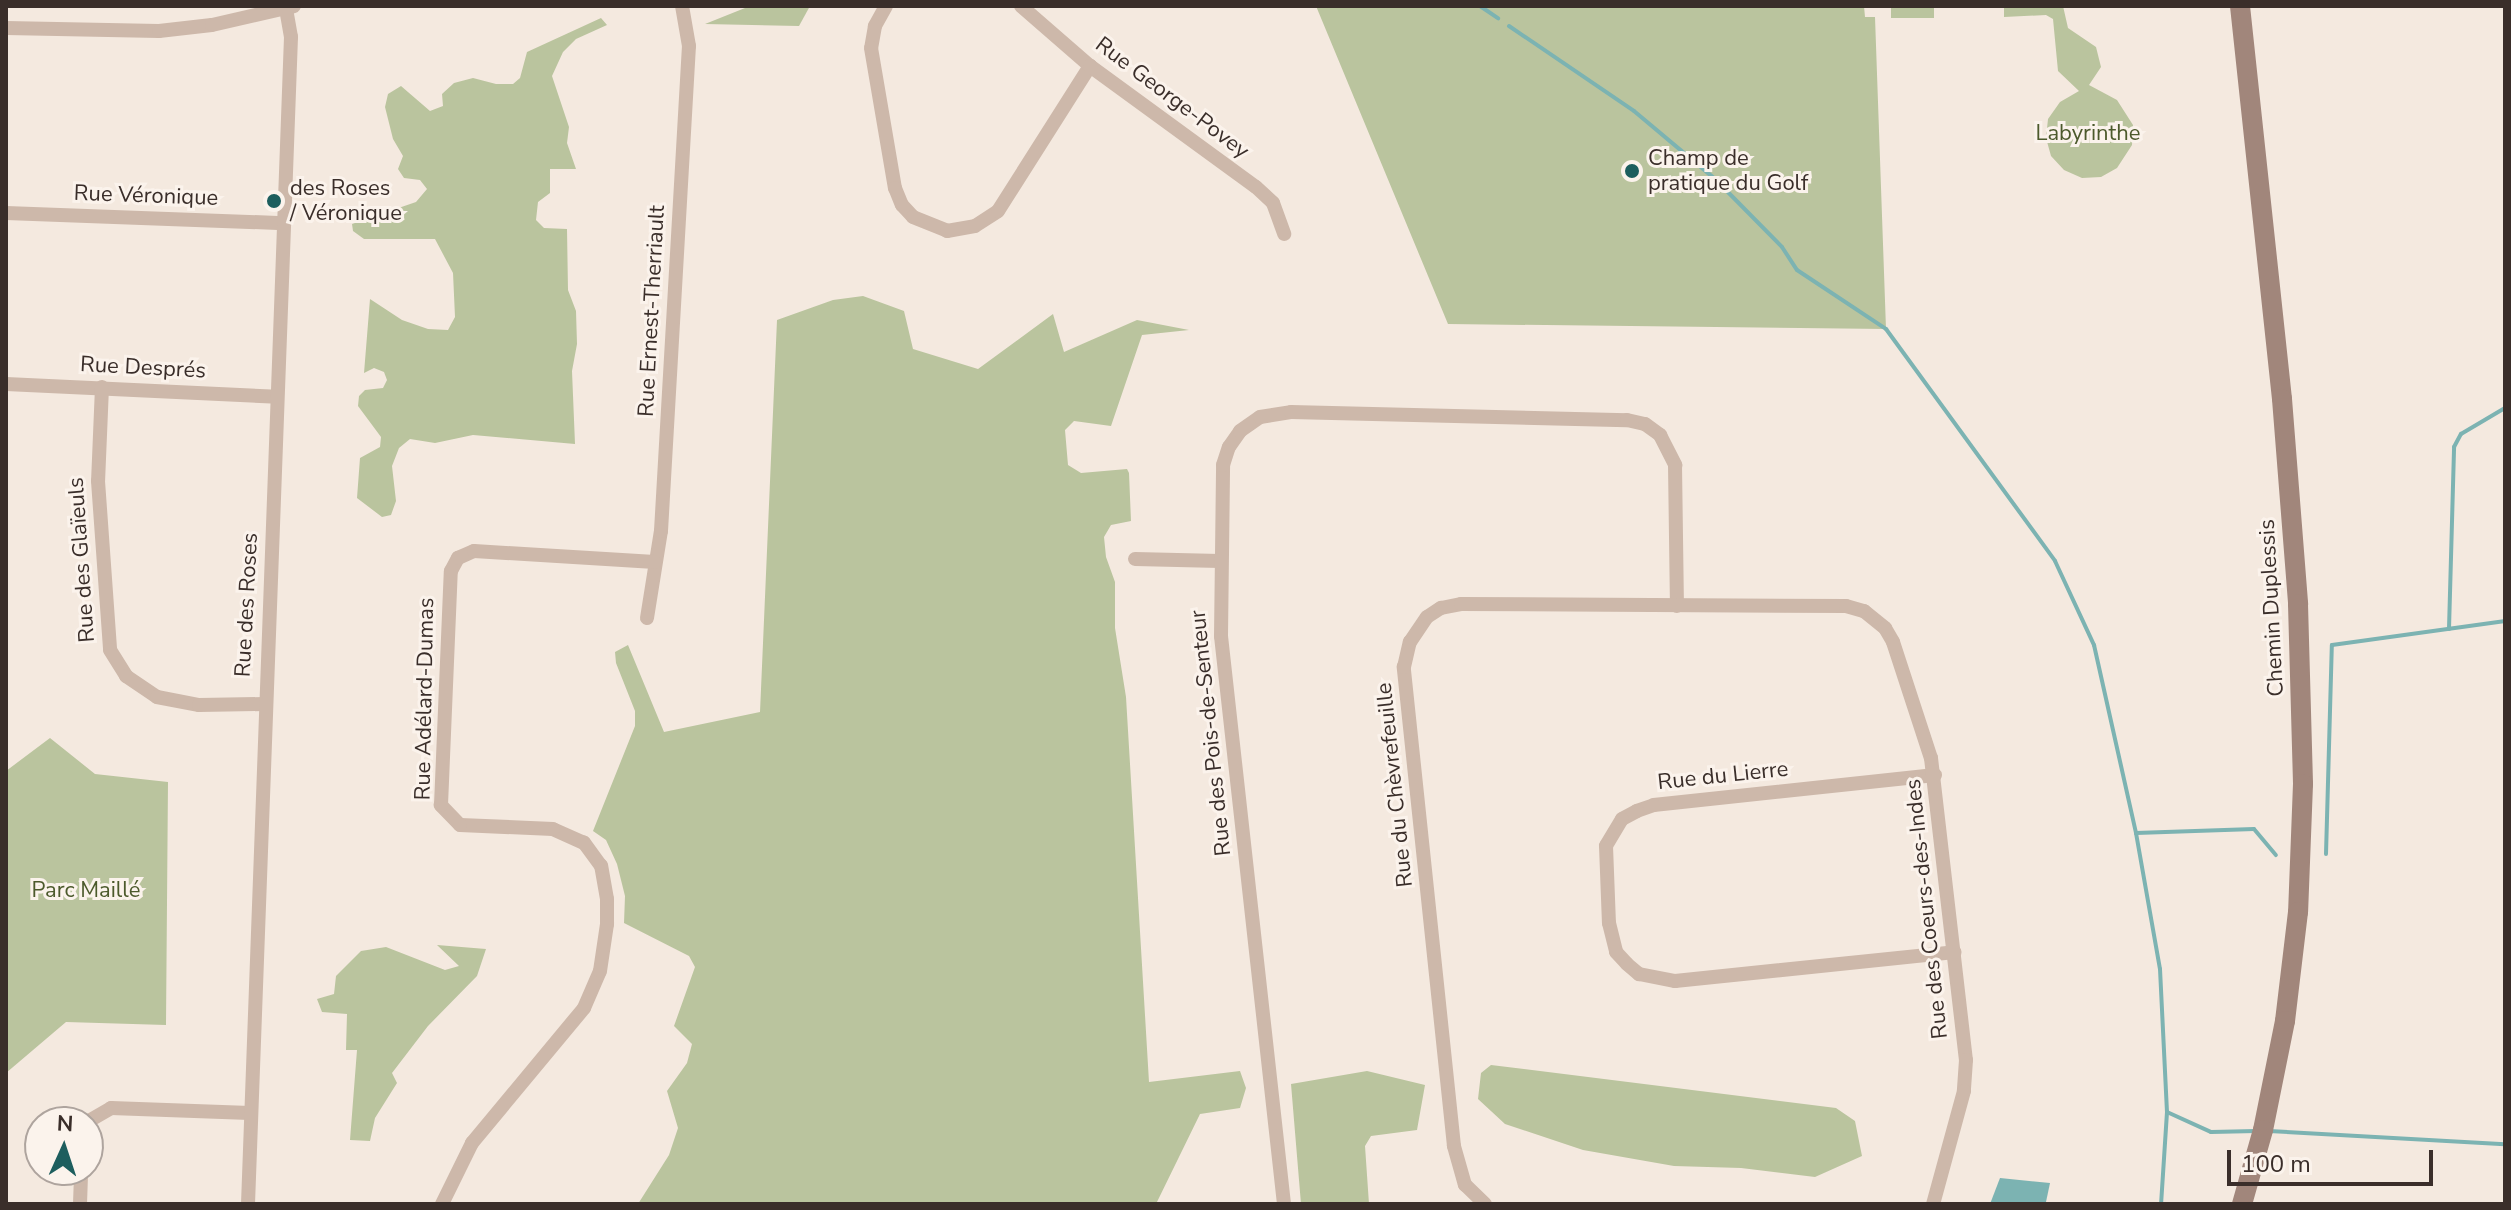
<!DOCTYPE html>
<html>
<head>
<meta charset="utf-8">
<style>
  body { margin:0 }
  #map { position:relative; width:2511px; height:1210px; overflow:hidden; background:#f4e9df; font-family:"Nunito Sans",sans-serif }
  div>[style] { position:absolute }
  .green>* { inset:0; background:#bac49e; transform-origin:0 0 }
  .water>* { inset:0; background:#7cb3b2 }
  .stream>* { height:4px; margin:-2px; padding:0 2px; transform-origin:2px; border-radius:2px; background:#7cb3b2 }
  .street>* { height:14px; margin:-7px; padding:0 7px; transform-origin:7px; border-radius:7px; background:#cdb8aa }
  .secondary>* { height:20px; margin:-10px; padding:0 10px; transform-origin:10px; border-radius:10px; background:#a1867b }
  .dots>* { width:22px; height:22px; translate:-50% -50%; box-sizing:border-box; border:4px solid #fbf3ec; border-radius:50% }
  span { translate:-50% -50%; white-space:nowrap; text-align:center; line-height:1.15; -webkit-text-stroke:6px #fbf3ec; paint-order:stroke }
  .street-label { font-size:22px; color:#3a2e2a }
  .park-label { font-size:22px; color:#4c5a2c }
  .poi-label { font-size:22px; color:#3a2e2a }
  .left { translate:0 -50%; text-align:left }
  .frame { position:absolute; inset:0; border:8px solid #3a2e2a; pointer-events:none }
  .north { position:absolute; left:24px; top:1106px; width:80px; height:80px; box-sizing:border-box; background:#fbf3ec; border:2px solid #aea49e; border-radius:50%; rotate:3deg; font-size:22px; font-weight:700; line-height:32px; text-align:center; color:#3a2e2a }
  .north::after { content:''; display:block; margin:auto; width:28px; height:36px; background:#1d5e5e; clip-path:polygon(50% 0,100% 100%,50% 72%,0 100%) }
  .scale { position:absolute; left:2227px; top:1150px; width:206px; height:36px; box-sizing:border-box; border:4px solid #3a2e2a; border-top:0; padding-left:10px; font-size:24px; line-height:28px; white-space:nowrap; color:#3a2e2a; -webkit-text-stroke:6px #fbf3ec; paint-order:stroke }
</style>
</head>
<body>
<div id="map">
  <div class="green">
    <div style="clip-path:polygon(750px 6px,810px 6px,799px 26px,705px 24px)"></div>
    <div style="clip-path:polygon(1316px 6px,1864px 6px,1865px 17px,1875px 17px,1886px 329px,1448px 324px)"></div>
    <div style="left:1891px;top:6px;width:43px;height:12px"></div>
    <div style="clip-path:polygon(2004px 6px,2063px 6px,2068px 28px,2096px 47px,2101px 67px,2089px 85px,2117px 100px,2133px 125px,2132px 145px,2117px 168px,2101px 177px,2082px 178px,2064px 170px,2051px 156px,2046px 138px,2048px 119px,2060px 102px,2079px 91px,2058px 71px,2053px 19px,2046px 15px,2004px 17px)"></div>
    <div style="clip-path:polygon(601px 18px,607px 25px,576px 39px,563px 52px,552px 76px,569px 127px,567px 143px,576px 169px,550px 169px,550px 193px,538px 202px,536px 220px,544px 228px,567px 229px,568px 290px,576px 311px,577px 344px,572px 371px,575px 444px,473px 435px,435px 443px,410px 439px,399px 448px,392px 466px,396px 501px,391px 515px,382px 517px,357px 498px,360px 458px,380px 447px,381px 437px,358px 406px,359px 396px,365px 390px,383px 388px,387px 380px,384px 372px,374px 368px,364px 373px,370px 299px,402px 320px,428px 329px,448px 330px,455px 317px,453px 273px,435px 239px,364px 239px,353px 231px,352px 224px,416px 202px,427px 189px,420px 180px,404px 178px,398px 169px,403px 156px,393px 139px,385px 107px,388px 94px,401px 86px,430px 111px,443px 106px,442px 94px,454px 83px,473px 78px,496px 84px,513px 84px,520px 78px,527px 52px)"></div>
    <div style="clip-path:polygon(863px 296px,904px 311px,913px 349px,978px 369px,1053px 314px,1064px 352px,1137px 320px,1189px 330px,1142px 335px,1111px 426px,1074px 421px,1065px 430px,1068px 465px,1081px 473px,1127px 469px,1129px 473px,1131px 521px,1111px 525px,1104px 537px,1106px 557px,1115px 582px,1115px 628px,1126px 697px,1149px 1082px,1240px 1071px,1246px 1088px,1240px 1108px,1200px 1114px,1156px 1204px,638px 1204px,669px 1155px,678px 1128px,667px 1091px,687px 1063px,692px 1044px,674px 1026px,695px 967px,689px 956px,624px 923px,625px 896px,617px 864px,606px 840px,593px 831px,635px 726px,635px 711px,616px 663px,615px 652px,628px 645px,664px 732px,760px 712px,777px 320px,833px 300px)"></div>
    <div style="clip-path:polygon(50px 738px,95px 774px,168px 782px,166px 1025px,66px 1022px,6px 1073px,6px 771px)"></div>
    <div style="clip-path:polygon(437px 945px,486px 949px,477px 976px,428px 1026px,392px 1073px,397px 1083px,375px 1118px,370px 1141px,350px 1140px,357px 1050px,346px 1050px,347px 1014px,322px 1012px,317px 999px,334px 994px,336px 976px,361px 951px,386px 947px,445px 970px,459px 966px)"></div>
    <div style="clip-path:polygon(1491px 1065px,1836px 1108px,1855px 1121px,1862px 1156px,1815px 1177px,1741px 1168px,1674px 1166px,1583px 1150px,1505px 1124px,1478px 1099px,1481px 1073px)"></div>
    <div style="clip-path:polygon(1367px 1071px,1425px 1085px,1417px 1130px,1371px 1136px,1365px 1146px,1369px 1204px,1301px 1204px,1291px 1084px)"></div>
  </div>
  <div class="water">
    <div style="clip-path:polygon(2000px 1178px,2050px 1183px,2046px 1202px,1990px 1204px)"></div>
  </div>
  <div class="stream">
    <div style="left:1480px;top:6px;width:22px;rotate:34deg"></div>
    <div style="left:1509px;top:26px;width:151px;rotate:34.2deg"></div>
    <div style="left:1634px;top:111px;width:106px;rotate:40deg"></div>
    <div style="left:1715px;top:179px;width:95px;rotate:45.4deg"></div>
    <div style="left:1782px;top:247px;width:27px;rotate:57deg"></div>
    <div style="left:1797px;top:270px;width:107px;rotate:33.5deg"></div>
    <div style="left:1886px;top:329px;width:287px;rotate:53.9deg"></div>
    <div style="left:2055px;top:561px;width:93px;rotate:65.1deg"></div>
    <div style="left:2094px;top:645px;width:193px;rotate:77.4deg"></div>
    <div style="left:2136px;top:833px;width:138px;rotate:80deg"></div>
    <div style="left:2160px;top:969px;width:143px;rotate:87.2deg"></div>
    <div style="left:2167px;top:1112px;width:92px;rotate:93.7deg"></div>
    <div style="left:2449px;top:629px;width:182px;rotate:-88.4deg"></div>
    <div style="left:2454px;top:447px;width:15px;rotate:-62deg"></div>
    <div style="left:2461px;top:434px;width:51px;rotate:-30.6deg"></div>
    <div style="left:2136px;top:833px;width:118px;rotate:-1.9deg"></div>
    <div style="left:2254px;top:829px;width:34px;rotate:50deg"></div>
    <div style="left:2326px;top:854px;width:209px;rotate:-88.4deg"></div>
    <div style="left:2332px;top:645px;width:175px;rotate:-7.9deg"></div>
    <div style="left:2167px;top:1112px;width:48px;rotate:24.4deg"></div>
    <div style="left:2211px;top:1132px;width:45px;rotate:-1.3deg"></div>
    <div style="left:2269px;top:1131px;width:236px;rotate:3.2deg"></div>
  </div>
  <div class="street">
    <div style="left:886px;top:6px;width:23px;rotate:119deg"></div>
    <div style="left:875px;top:26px;width:22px;rotate:100deg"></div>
    <div style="left:871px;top:48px;width:142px;rotate:80.3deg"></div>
    <div style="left:895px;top:188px;width:18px;rotate:68deg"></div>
    <div style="left:902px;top:205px;width:16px;rotate:47deg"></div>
    <div style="left:913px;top:217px;width:37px;rotate:22deg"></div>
    <div style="left:947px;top:231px;width:28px;rotate:-10deg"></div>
    <div style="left:975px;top:226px;width:27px;rotate:-33deg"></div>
    <div style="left:998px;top:211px;width:172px;rotate:-57.6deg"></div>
    <div style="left:1021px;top:6px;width:91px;rotate:41deg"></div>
    <div style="left:1090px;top:66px;width:205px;rotate:36.1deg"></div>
    <div style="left:1256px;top:187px;width:23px;rotate:43deg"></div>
    <div style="left:1273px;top:203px;width:33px;rotate:70deg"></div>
    <div style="left:6px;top:28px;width:153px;rotate:1.1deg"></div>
    <div style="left:159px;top:31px;width:53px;rotate:-6.5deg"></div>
    <div style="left:212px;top:25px;width:84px;rotate:-13deg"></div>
    <div style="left:6px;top:213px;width:278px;rotate:2.1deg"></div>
    <div style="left:6px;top:384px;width:271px;rotate:2.7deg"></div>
    <div style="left:102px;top:387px;width:94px;rotate:92.4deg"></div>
    <div style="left:98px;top:481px;width:169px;rotate:85.9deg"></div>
    <div style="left:110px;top:650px;width:31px;rotate:58deg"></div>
    <div style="left:126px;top:676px;width:37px;rotate:34deg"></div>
    <div style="left:157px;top:697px;width:43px;rotate:10.8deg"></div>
    <div style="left:199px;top:705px;width:65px;rotate:-0.9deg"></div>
    <div style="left:1135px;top:559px;width:85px;rotate:1.3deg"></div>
    <div style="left:647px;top:618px;width:88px;rotate:-80.9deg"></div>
    <div style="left:661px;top:531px;width:486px;rotate:-86.7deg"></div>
    <div style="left:689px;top:46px;width:41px;rotate:-99.9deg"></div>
    <div style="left:1935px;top:775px;width:283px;rotate:173.9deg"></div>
    <div style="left:1654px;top:805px;width:18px;rotate:161deg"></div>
    <div style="left:1637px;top:811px;width:17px;rotate:152deg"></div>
    <div style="left:1622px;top:819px;width:31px;rotate:121deg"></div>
    <div style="left:1606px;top:846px;width:77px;rotate:87.8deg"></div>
    <div style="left:1609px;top:923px;width:30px;rotate:76deg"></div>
    <div style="left:1616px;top:952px;width:16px;rotate:47deg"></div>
    <div style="left:1627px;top:964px;width:16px;rotate:40deg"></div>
    <div style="left:1639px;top:974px;width:37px;rotate:11deg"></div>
    <div style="left:1675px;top:981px;width:281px;rotate:-5.9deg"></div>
    <div style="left:87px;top:1122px;width:28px;rotate:-30deg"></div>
    <div style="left:111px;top:1108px;width:139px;rotate:2.1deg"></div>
    <div style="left:80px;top:1204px;width:34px;rotate:-88deg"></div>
    <div style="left:248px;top:1204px;width:1168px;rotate:-87.89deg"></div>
    <div style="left:291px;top:37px;width:28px;rotate:-100deg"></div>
    <div style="left:442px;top:1204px;width:68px;rotate:-63.8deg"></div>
    <div style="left:472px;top:1143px;width:175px;rotate:-50.3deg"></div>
    <div style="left:584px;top:1008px;width:40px;rotate:-66.6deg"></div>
    <div style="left:600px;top:971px;width:48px;rotate:-81.5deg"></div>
    <div style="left:607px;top:924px;width:25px;rotate:-90deg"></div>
    <div style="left:607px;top:899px;width:34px;rotate:-100deg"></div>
    <div style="left:601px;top:866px;width:29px;rotate:-126deg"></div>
    <div style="left:584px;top:843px;width:34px;rotate:-156deg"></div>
    <div style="left:553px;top:829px;width:93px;rotate:-177.5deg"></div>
    <div style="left:460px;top:825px;width:28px;rotate:-134deg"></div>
    <div style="left:441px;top:805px;width:234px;rotate:-87.6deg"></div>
    <div style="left:451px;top:571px;width:15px;rotate:-62deg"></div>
    <div style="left:458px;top:558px;width:17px;rotate:-24deg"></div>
    <div style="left:474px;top:551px;width:181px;rotate:3.5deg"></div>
    <div style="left:1284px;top:1204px;width:571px;rotate:-96.33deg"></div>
    <div style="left:1221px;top:636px;width:171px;rotate:-89.3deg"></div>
    <div style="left:1223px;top:465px;width:19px;rotate:-72deg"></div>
    <div style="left:1229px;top:447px;width:19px;rotate:-55deg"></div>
    <div style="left:1240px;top:431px;width:24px;rotate:-35deg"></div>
    <div style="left:1260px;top:417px;width:31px;rotate:-9deg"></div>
    <div style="left:1291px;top:412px;width:336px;rotate:1.4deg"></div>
    <div style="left:1627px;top:420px;width:18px;rotate:13deg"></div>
    <div style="left:1645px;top:424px;width:19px;rotate:36deg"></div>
    <div style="left:1660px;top:435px;width:34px;rotate:63deg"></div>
    <div style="left:1675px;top:465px;width:141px;rotate:89.2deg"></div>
    <div style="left:1485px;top:1204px;width:28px;rotate:-136deg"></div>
    <div style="left:1465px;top:1185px;width:41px;rotate:-105.8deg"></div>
    <div style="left:1454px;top:1146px;width:482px;rotate:-96deg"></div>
    <div style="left:1404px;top:667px;width:26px;rotate:-77deg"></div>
    <div style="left:1410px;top:642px;width:30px;rotate:-56deg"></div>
    <div style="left:1427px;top:617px;width:17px;rotate:-33deg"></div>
    <div style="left:1441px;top:608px;width:20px;rotate:-11deg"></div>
    <div style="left:1461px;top:604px;width:385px;rotate:0.3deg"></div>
    <div style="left:1846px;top:606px;width:19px;rotate:16deg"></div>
    <div style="left:1864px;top:611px;width:27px;rotate:39deg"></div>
    <div style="left:1885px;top:628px;width:16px;rotate:60deg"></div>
    <div style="left:1893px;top:642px;width:122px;rotate:71.9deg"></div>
    <div style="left:1931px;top:758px;width:304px;rotate:83.4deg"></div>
    <div style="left:1966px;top:1060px;width:31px;rotate:94deg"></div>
    <div style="left:1964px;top:1091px;width:117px;rotate:105.3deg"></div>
  </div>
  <div class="secondary">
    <div style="left:2240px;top:6px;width:395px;rotate:83.9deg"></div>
    <div style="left:2282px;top:399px;width:206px;rotate:85.5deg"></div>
    <div style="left:2298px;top:604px;width:180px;rotate:88.4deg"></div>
    <div style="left:2303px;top:784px;width:128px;rotate:92.2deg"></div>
    <div style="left:2298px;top:912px;width:110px;rotate:96.8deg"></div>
    <div style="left:2285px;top:1021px;width:111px;rotate:101.4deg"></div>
    <div style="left:2263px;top:1130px;width:77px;rotate:105.8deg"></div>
  </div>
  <div class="dots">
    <div style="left:1632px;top:171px;background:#1d5e5e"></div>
    <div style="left:274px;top:201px;background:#1d5e5e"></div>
  </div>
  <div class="street-label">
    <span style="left:1172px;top:98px;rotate:37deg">Rue George-Povey</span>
    <span style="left:146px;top:196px;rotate:2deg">Rue Véronique</span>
    <span style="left:652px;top:311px;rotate:-87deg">Rue Ernest-Therriault</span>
    <span style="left:143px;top:368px;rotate:3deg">Rue Després</span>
    <span style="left:82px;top:560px;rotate:-94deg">Rue des Glaïeuls</span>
    <span style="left:247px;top:605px;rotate:-87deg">Rue des Roses</span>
    <span style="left:2272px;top:608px;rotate:-93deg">Chemin Duplessis</span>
    <span style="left:425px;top:699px;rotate:-89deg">Rue Adélard-Dumas</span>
    <span style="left:1211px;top:733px;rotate:-96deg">Rue des Pois-de-Senteur</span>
    <span style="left:1723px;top:776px;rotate:-6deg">Rue du Lierre</span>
    <span style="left:1395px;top:785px;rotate:-96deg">Rue du Chèvrefeuille</span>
    <span style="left:1927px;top:909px;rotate:-96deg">Rue des Coeurs-des-Indes</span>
  </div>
  <div class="park-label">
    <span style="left:2088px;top:134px">Labyrinthe</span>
    <span style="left:86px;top:891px">Parc Maillé</span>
  </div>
  <div class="poi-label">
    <span class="left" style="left:1648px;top:171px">Champ de<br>pratique du Golf</span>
    <span class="left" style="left:290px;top:201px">des Roses<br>/ Véronique</span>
  </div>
  <div class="frame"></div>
  <div class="north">N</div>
  <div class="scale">100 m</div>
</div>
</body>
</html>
